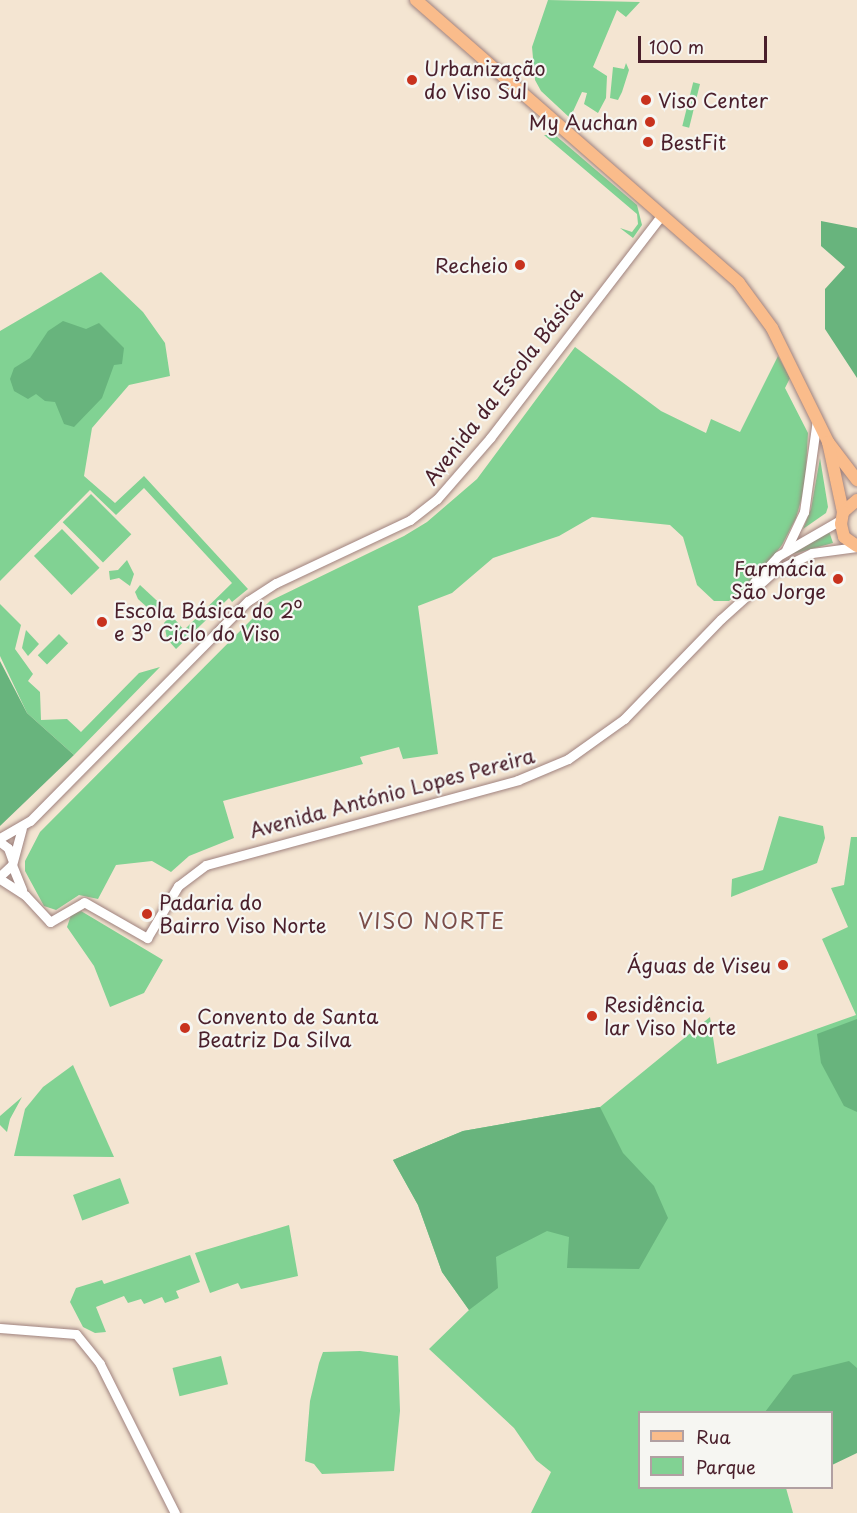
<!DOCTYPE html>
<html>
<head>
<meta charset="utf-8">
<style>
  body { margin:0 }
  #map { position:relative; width:857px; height:1513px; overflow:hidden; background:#f4e5d2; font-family:"Playpen Sans",sans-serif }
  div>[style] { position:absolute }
  .green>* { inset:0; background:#81d293; transform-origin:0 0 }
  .forest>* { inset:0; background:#68b47d }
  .roads { filter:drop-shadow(0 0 2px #9f827e) drop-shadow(0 0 2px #9f827e) }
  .tertiary>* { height:9px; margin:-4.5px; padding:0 4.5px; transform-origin:4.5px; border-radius:4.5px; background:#fff }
  .primary>* { height:12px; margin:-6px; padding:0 6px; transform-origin:6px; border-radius:6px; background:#fabc8b }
  .dots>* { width:16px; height:16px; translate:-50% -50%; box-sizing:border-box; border:3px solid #f6f6f2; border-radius:50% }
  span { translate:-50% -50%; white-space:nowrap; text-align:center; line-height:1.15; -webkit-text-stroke:4.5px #f6f6f2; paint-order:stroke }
  .poi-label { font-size:20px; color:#4a1f2b }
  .left { translate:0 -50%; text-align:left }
  .right { translate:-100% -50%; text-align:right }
  .street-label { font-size:20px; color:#4a1f2b }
  .neighbourhood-label { font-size:21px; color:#7b4d49; letter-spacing:1.5px }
  .legend { position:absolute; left:638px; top:1411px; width:195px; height:78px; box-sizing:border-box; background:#f6f6f2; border:2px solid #b1a0a2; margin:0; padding:8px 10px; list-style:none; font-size:18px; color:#4a1f2b }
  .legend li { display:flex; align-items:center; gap:12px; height:30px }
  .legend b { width:30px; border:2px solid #b1a0a2 }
  .scale { position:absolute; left:638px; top:36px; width:129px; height:27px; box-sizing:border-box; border:3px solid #4a1f2b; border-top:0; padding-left:8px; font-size:18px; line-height:21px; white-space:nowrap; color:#4a1f2b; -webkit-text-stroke:4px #f6f6f2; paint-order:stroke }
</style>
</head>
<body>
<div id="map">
  <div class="green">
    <div style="clip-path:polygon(548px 0,640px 2px,626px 17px,617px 10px,593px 67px,607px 76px,606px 98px,598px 113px,584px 104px,587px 93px,582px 92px,570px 118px,541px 91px,535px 80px,532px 47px)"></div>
    <div style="clip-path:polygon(626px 63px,629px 70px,622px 92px,618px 100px,610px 98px,613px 67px,624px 69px)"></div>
    <div style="left:700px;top:84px;width:45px;height:7px;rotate:104deg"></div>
    <div style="clip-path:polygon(544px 135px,555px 135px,637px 205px,642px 225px,633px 238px,620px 228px,632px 232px,638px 224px,637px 214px)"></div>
    <div style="clip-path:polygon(101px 272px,143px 312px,165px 343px,170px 376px,129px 385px,92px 428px,84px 476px,115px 503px,144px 476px,248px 589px,232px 602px,229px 598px,176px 649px,167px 639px,164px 623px,171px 615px,184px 630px,232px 583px,144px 488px,116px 515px,90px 490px,0 581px,0 331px)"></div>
    <div style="clip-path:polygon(575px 347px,661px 411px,706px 433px,711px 419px,740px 432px,778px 356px,790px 378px,785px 388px,808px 433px,805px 486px,796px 518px,782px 545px,755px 579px,729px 601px,714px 601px,697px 585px,683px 537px,670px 525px,592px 517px,559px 536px,493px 558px,452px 593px,418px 606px,438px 754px,403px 759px,399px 747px,360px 757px,363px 764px,223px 801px,234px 838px,189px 856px,171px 872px,152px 861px,116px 865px,98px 899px,79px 895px,56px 910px,44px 906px,25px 871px,25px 861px,40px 832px,270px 601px,404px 536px,427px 522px,477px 479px)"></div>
    <div style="clip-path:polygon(820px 458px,828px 507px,826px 513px,803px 529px,811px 509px)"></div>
    <div style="left:91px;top:494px;width:57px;height:40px;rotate:45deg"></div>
    <div style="left:62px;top:529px;width:54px;height:39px;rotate:46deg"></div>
    <div style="clip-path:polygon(829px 531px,833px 543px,789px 555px)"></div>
    <div style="clip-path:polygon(127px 560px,134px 574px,130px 586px,119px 578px,110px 580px,109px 571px,118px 570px)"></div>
    <div style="clip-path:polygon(140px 585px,168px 611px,160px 619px,138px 599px,135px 592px)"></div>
    <div style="clip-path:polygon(0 604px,21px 625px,15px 649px,33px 674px,28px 681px,40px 692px,41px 720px,67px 719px,81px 732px,139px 673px,160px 667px,74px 755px,27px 713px,0 656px)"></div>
    <div style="clip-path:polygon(26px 630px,39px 644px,28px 656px,22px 648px)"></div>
    <div style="left:59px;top:634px;width:13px;height:30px;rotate:45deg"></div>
    <div style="clip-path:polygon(779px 816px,823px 826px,825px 838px,817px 863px,731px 897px,732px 879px,763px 870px)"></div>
    <div style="clip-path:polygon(851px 837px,857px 837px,857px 1453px,832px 1412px,640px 1412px,640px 1488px,786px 1488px,793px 1513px,531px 1513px,551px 1472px,536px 1460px,514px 1428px,429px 1349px,469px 1310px,442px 1272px,418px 1205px,393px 1160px,463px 1131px,600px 1107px,710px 1017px,717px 1064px,856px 1015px,822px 939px,848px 927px,831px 888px,844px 885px)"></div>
    <div style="clip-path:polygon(81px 911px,163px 960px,144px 993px,110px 1007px,94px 966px,67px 927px,71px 915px)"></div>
    <div style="clip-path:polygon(73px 1065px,114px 1157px,14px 1156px,25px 1109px,43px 1087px)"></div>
    <div style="clip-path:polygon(22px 1097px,10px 1119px,7px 1132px,0 1125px,0 1116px)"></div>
    <div style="left:120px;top:1178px;width:27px;height:50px;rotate:70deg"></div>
    <div style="clip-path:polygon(289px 1225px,298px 1276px,241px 1289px,238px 1283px,210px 1293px,195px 1253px)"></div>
    <div style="clip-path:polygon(190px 1255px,200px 1282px,176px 1291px,179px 1298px,165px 1303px,162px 1297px,144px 1304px,141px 1299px,128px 1303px,124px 1296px,96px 1307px,106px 1332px,95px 1333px,83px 1327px,70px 1302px,76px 1288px,102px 1280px,104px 1284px)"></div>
    <div style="clip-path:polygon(360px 1351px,398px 1356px,400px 1411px,394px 1471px,322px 1474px,314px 1464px,305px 1461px,310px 1401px,319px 1363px,323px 1352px)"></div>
    <div style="left:221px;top:1356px;width:29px;height:50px;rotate:76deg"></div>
  </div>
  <div class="forest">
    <div style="clip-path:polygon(821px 221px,857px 228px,857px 378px,825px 329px,825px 289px,845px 267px,821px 246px)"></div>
    <div style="clip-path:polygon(63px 321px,86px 329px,99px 323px,124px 348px,122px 364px,114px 365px,102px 398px,74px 427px,64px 424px,55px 402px,45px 401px,36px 394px,28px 399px,14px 391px,10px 379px,14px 368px,30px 358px,48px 331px)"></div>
    <div style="clip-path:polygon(0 661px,27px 713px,74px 755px,0 826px)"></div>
    <div style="clip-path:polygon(857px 1019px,857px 1112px,844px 1106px,821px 1063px,817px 1034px)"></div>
    <div style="clip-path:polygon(600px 1107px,623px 1153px,654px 1186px,668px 1218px,639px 1269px,567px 1268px,569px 1237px,547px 1231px,496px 1257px,498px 1288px,469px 1310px,442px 1272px,418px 1205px,393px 1160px,463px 1131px)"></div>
    <div style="clip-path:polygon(849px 1361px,857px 1368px,857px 1453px,832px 1465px,832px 1412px,765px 1412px,793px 1375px)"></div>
  </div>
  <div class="roads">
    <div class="tertiary">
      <div style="left:786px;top:550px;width:42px;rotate:-64.7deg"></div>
      <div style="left:804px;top:512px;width:93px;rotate:-82deg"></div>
      <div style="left:754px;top:582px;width:35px;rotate:-47deg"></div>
      <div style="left:778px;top:556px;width:74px;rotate:-30deg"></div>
      <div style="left:0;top:838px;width:34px;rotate:-30deg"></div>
      <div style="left:30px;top:821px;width:310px;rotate:-45.3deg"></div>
      <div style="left:248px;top:601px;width:33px;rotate:-33deg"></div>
      <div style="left:276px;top:583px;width:148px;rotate:-25.2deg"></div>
      <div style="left:410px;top:520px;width:34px;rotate:-38deg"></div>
      <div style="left:437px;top:499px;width:81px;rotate:-49deg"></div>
      <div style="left:490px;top:438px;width:282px;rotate:-52.4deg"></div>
      <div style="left:0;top:842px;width:10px;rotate:37deg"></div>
      <div style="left:8px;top:848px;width:12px;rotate:70deg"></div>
      <div style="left:12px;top:865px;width:27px;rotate:68deg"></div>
      <div style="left:0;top:876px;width:16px;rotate:-43deg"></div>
      <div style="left:12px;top:865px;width:38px;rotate:-75deg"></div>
      <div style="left:0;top:879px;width:30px;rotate:33deg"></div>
      <div style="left:25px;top:895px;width:37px;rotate:47deg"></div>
      <div style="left:50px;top:922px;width:39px;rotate:-30deg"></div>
      <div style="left:84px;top:902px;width:73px;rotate:29.7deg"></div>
      <div style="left:147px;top:938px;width:61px;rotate:-59.2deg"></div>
      <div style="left:178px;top:886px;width:35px;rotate:-37deg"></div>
      <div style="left:206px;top:865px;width:323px;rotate:-15.2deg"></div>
      <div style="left:518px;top:780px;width:54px;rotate:-22.8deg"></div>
      <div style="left:568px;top:759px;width:69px;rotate:-35.5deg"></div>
      <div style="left:624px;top:719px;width:139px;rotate:-45.9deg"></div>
      <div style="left:721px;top:619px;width:70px;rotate:-42.1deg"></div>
      <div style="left:773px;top:572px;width:43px;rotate:-26deg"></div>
      <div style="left:812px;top:553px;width:45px;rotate:-7.6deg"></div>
      <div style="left:0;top:1328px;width:76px;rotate:4.5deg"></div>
      <div style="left:76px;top:1334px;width:38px;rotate:51deg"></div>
      <div style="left:100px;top:1364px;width:167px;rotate:63.3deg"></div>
    </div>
    <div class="primary">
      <div style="left:416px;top:0;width:429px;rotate:41.2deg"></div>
      <div style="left:739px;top:283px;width:56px;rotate:53.7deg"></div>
      <div style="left:772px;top:328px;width:127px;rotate:63.8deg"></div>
      <div style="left:828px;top:442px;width:48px;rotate:52.7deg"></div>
      <div style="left:828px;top:442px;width:72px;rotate:77.9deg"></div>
      <div style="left:857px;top:500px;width:18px;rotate:139deg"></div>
      <div style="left:843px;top:512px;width:12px;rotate:99deg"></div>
      <div style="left:841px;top:524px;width:13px;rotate:77deg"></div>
      <div style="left:844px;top:537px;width:16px;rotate:35deg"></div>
    </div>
  </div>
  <div class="dots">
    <div style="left:412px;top:80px;background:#c8321e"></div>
    <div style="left:646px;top:100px;background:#c8321e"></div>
    <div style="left:650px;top:122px;background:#c8321e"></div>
    <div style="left:648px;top:142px;background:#c8321e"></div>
    <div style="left:520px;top:265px;background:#c8321e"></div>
    <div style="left:838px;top:579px;background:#c8321e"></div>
    <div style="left:102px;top:622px;background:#c8321e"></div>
    <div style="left:147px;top:914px;background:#c8321e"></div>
    <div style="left:783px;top:965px;background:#c8321e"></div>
    <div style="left:592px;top:1016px;background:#c8321e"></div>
    <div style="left:185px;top:1028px;background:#c8321e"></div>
  </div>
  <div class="poi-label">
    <span class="left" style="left:424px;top:80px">Urbanização<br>do Viso Sul</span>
    <span class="left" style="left:658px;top:100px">Viso Center</span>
    <span class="right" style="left:638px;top:122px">My Auchan</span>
    <span class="left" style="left:660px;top:142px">BestFit</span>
    <span class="right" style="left:508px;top:265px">Recheio</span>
    <span class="right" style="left:826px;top:580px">Farmácia<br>São Jorge</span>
    <span class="left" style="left:114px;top:622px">Escola Básica do 2º<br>e 3º Ciclo do Viso</span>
    <span class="left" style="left:159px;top:914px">Padaria do<br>Bairro Viso Norte</span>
    <span class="right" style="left:771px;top:965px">Águas de Viseu</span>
    <span class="left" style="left:604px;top:1016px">Residência<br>lar Viso Norte</span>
    <span class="left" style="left:197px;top:1028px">Convento de Santa<br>Beatriz Da Silva</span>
  </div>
  <div class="street-label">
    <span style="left:503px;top:386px;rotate:-52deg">Avenida da Escola Básica</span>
    <span style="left:392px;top:793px;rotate:-15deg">Avenida António Lopes Pereira</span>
  </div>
  <div class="neighbourhood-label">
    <span style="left:432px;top:920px">VISO NORTE</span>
  </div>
  <ul class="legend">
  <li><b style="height:8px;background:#fabc8b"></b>Rua</li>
  <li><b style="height:16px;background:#81d293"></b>Parque</li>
  </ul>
  <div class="scale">100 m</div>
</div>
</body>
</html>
